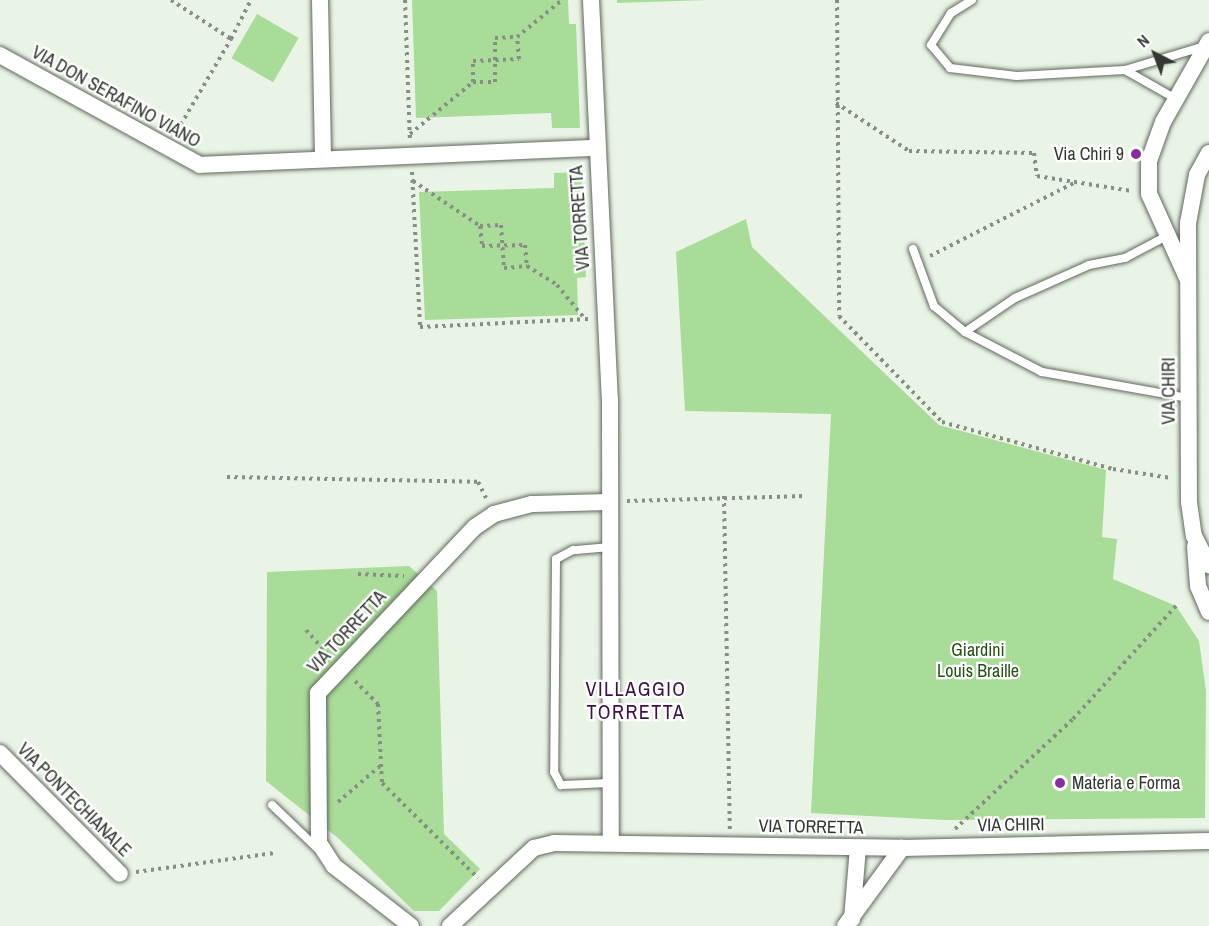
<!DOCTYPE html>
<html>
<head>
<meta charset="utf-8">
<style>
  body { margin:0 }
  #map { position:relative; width:1209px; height:926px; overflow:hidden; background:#e9f4e6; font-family:"Archivo Narrow",sans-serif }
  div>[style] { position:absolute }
  .green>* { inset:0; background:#a9db99; transform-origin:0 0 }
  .path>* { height:4px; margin-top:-2px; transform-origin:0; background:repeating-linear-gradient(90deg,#878f85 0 3px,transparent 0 7.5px) }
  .roads { filter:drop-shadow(0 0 2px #5f685c) drop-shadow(0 0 2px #5f685c) }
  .service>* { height:8px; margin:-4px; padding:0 4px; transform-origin:4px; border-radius:4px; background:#fff }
  .minor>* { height:16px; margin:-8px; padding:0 8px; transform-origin:8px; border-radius:8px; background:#fff }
  .dots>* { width:16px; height:16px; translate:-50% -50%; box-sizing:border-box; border:3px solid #fff; border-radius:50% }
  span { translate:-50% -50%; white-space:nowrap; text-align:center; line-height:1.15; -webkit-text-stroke:4.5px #fff; paint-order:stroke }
  .street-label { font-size:18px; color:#333832 }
  .poi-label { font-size:18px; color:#333832 }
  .right { translate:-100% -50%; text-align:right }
  .left { translate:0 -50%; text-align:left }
  .park-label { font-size:18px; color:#235210 }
  .neighbourhood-label { font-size:20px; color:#3d1347; letter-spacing:1.5px }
  .north { position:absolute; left:1125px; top:24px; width:60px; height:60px; -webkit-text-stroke:4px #fff; paint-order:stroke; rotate:318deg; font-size:16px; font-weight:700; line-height:24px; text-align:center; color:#333832 }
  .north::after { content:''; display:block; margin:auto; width:21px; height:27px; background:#333832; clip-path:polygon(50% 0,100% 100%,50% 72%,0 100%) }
</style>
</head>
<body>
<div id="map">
  <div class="green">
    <div style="clip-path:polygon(412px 0,568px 0,569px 24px,576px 24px,580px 128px,552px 128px,551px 113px,416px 118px)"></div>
    <div style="clip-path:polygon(617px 0,708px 0,617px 3px)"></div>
    <div style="left:257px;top:14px;width:48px;height:51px;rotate:30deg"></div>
    <div style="clip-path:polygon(581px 172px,586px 277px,577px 278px,578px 315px,425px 320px,419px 192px,554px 188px,554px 173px)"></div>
    <div style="clip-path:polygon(746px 219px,752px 247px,939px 425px,1106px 470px,1102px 537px,1117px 539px,1113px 579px,1176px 606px,1199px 641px,1206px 691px,1205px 818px,945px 820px,811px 813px,831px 414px,685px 411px,676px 252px)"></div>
    <div style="clip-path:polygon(409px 566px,437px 591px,444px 834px,480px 869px,439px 911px,414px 911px,338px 838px,266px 781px,267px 572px)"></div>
  </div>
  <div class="path">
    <div style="left:171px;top:0;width:72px;rotate:33deg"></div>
    <div style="left:231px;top:39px;width:44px;rotate:-62.9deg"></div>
    <div style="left:405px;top:0;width:140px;rotate:88deg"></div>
    <div style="left:837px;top:0;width:316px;rotate:89.6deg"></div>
    <div style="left:839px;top:316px;width:148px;rotate:45.8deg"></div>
    <div style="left:942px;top:422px;width:177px;rotate:15.4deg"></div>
    <div style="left:1113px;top:469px;width:59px;rotate:8.8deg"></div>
    <div style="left:473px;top:82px;width:21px;rotate:-90deg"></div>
    <div style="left:473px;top:61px;width:46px;rotate:-2.5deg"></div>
    <div style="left:519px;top:59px;width:22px;rotate:-95deg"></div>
    <div style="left:836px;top:103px;width:87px;rotate:33.3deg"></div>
    <div style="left:909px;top:151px;width:125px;rotate:0.9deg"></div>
    <div style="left:1034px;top:153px;width:23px;rotate:83deg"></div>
    <div style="left:1037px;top:176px;width:96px;rotate:9deg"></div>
    <div style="left:177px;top:131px;width:107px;rotate:-59.6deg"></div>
    <div style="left:410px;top:134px;width:82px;rotate:-39.5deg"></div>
    <div style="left:473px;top:82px;width:22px"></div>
    <div style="left:495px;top:82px;width:44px;rotate:-90deg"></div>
    <div style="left:495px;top:38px;width:22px;rotate:-3deg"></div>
    <div style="left:517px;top:37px;width:58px;rotate:-39.4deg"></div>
    <div style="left:412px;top:172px;width:155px;rotate:87deg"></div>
    <div style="left:420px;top:327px;width:169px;rotate:-2.7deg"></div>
    <div style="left:413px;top:181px;width:81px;rotate:33.9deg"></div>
    <div style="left:480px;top:226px;width:21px;rotate:-3deg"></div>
    <div style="left:501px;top:225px;width:43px;rotate:86deg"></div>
    <div style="left:504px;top:268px;width:23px;rotate:-5deg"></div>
    <div style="left:527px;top:266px;width:36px;rotate:32deg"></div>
    <div style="left:557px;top:285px;width:45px;rotate:50.4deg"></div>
    <div style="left:480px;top:226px;width:20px;rotate:84deg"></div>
    <div style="left:482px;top:246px;width:43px;rotate:-1.3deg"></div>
    <div style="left:525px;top:245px;width:21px;rotate:85deg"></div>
    <div style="left:930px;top:256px;width:164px;rotate:-26.9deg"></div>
    <div style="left:227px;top:477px;width:251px;rotate:1.1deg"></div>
    <div style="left:478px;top:482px;width:18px;rotate:63deg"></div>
    <div style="left:724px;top:496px;width:333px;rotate:89deg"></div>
    <div style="left:627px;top:501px;width:179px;rotate:-1.6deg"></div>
    <div style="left:358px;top:574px;width:46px;rotate:2.5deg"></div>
    <div style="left:306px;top:630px;width:36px;rotate:48deg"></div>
    <div style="left:355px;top:681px;width:33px;rotate:45deg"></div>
    <div style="left:378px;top:704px;width:79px;rotate:87.1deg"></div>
    <div style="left:382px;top:783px;width:135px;rotate:44.7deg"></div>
    <div style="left:338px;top:802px;width:55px;rotate:-40.6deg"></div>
    <div style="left:955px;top:829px;width:161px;rotate:-43deg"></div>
    <div style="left:1073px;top:719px;width:153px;rotate:-47.7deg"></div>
    <div style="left:136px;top:872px;width:140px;rotate:-7.8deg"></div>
  </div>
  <div class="roads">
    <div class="service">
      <div style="left:972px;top:0;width:25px;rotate:148deg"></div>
      <div style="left:951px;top:13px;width:38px;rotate:122deg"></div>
      <div style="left:931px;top:45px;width:30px;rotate:50deg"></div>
      <div style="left:950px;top:68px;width:67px;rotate:6.8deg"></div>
      <div style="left:1017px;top:76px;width:108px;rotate:-3.2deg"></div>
      <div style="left:1125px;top:70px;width:59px;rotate:29.6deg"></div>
      <div style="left:1125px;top:70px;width:84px;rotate:-16.7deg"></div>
      <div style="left:913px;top:249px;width:61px;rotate:69.8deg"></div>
      <div style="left:934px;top:306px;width:40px;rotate:40deg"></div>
      <div style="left:965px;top:332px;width:87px;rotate:27.5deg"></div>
      <div style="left:1042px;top:372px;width:148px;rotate:10.1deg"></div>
      <div style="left:965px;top:332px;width:60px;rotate:-34.2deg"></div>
      <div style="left:1015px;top:298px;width:81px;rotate:-24deg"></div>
      <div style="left:1089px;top:265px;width:37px;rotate:-11deg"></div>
      <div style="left:1125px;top:258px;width:45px;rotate:-27.7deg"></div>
      <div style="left:610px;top:547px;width:37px;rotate:175deg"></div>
      <div style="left:573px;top:550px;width:19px;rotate:152deg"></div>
      <div style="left:556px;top:559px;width:213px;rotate:90.5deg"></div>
      <div style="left:554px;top:772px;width:15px;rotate:62deg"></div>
      <div style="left:561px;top:785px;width:50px;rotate:-2.3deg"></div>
      <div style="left:272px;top:805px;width:62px;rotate:43.7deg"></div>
    </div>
    <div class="minor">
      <div style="left:320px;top:0;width:156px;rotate:88.9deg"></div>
      <div style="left:591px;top:0;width:399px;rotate:87.3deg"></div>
      <div style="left:610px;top:399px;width:443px;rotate:89.9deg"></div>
      <div style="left:0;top:55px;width:228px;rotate:28.8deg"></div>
      <div style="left:200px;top:165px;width:395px;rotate:-2.5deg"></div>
      <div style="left:1209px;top:153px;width:25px;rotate:119deg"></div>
      <div style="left:1197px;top:175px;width:49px;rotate:100.6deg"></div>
      <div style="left:1188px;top:223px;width:279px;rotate:89.8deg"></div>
      <div style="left:1189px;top:502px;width:34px;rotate:82deg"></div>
      <div style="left:1194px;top:536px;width:33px;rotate:63deg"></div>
      <div style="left:1187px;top:278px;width:92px;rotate:-114.3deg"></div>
      <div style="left:1149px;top:194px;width:33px;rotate:-90deg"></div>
      <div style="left:1149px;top:161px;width:41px;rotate:-70.3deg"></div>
      <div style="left:1163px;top:122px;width:93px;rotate:-60.4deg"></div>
      <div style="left:1195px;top:546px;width:40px;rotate:85.7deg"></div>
      <div style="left:1198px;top:586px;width:28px;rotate:67deg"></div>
      <div style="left:0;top:753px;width:170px;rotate:45.2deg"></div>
      <div style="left:852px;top:919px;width:71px;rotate:-85.2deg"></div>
      <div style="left:411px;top:926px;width:98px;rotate:-142.1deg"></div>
      <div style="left:334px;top:866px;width:27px;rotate:-123deg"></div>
      <div style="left:319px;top:843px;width:150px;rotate:-90.4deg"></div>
      <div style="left:318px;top:693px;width:228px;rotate:-46.6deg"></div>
      <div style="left:475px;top:527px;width:23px;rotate:-34deg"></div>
      <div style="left:494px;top:514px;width:39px;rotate:-15deg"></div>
      <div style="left:532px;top:504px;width:77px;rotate:-1.5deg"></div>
      <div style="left:450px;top:926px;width:115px;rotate:-42.9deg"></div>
      <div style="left:534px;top:848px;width:21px;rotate:-14deg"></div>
      <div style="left:554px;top:843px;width:348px;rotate:0.8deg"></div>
      <div style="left:902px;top:848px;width:307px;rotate:-1.3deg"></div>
      <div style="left:845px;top:926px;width:97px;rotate:-53.8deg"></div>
    </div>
  </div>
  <div class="dots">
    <div style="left:1136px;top:154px;background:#87309d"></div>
    <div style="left:1060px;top:783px;background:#87309d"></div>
  </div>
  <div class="street-label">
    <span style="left:116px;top:97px;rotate:29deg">VIA DON SERAFINO VIANO</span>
    <span style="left:580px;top:218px;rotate:-94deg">VIA TORRETTA</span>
    <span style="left:1169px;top:391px;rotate:-90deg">VIA CHIRI</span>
    <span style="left:347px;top:632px;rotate:-47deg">VIA TORRETTA</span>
    <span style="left:74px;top:800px;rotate:45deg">VIA PONTECHIANALE</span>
    <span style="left:1011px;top:825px;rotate:-1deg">VIA CHIRI</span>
    <span style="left:811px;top:827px;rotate:1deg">VIA TORRETTA</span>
  </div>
  <div class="poi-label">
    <span class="right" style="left:1124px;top:154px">Via Chiri 9</span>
    <span class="left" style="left:1072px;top:783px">Materia e Forma</span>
  </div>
  <div class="park-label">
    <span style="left:978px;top:661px">Giardini<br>Louis Braille</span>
  </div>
  <div class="neighbourhood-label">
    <span style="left:636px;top:700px">VILLAGGIO<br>TORRETTA</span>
  </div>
  <div class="north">N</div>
</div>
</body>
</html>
